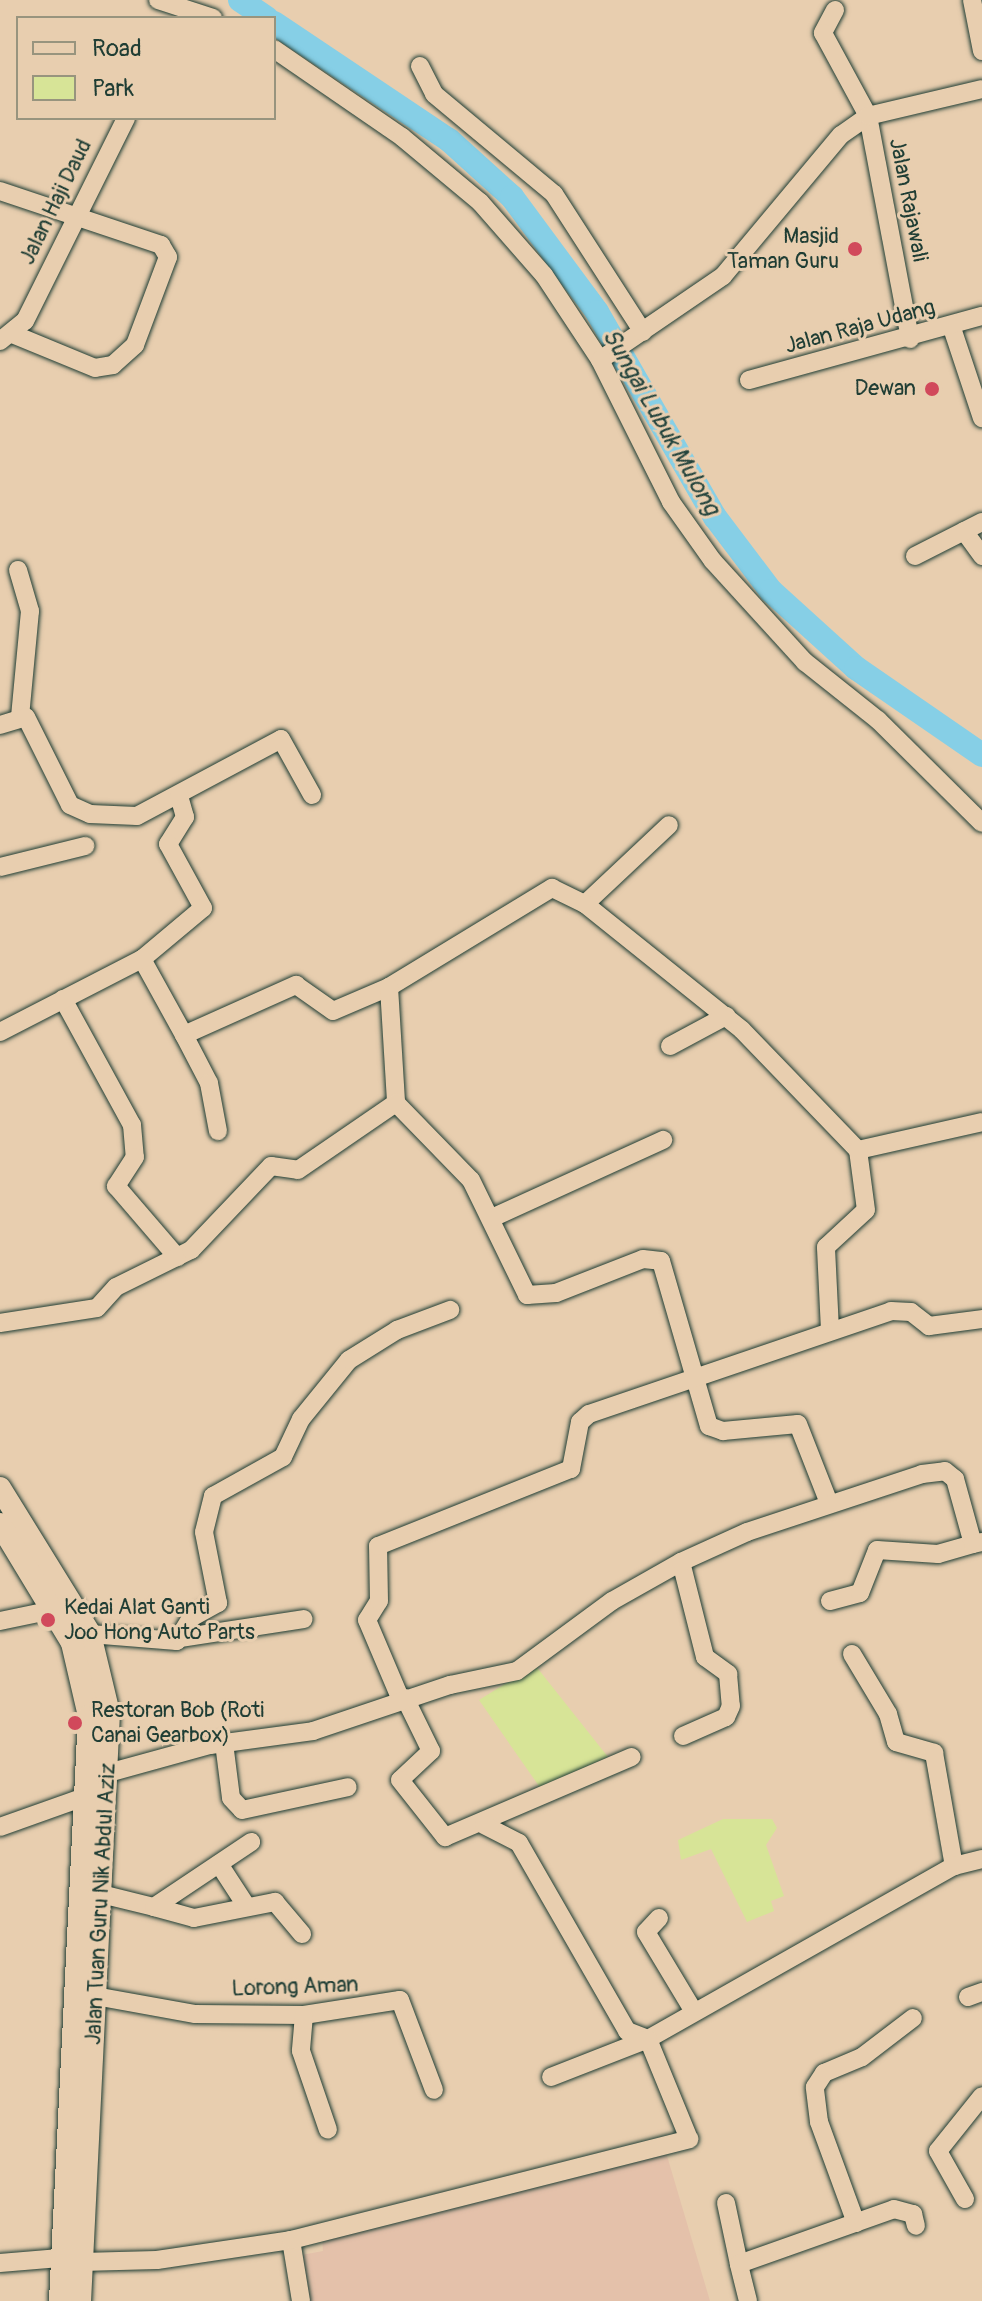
<!DOCTYPE html>
<html>
<head>
<meta charset="utf-8">
<style>
  body { margin:0 }
  #map { position:relative; width:982px; height:2301px; overflow:hidden; background:#e8ceaf; font-family:Pangolin,sans-serif }
  div>[style] { position:absolute }
  .built>* { inset:0; background:#e4c1aa }
  .green>* { inset:0; background:#d7e497 }
  .river>* { height:24px; margin:-12px; padding:0 12px; transform-origin:12px; border-radius:12px; background:#86cfe6 }
  .roads { filter:drop-shadow(0 0 2px #1f3d34) drop-shadow(0 0 2px #1f3d34) }
  .minor>* { height:18px; margin:-9px; padding:0 9px; transform-origin:9px; border-radius:9px; background:#e8ceaf }
  .major>* { height:22px; margin:-11px; padding:0 11px; transform-origin:11px; border-radius:11px; background:#e8ceaf }
  .dots>* { width:22px; height:22px; translate:-50% -50%; box-sizing:border-box; border:4px solid #e8ceaf; border-radius:50% }
  span { translate:-50% -50%; white-space:nowrap; text-align:center; line-height:1.15; -webkit-text-stroke:6px #e8ceaf; paint-order:stroke }
  .street-label { font-size:22px; color:#1f3d34 }
  .poi-label { font-size:22px; color:#1f3d34 }
  .right { translate:-100% -50%; text-align:right }
  .left { translate:0 -50%; text-align:left }
  .water-label { font-size:24px; color:#24443d; font-style:italic }
  .legend { position:absolute; left:16px; top:16px; width:260px; height:104px; box-sizing:border-box; background:#e8ceaf; border:2px solid #98947e; margin:0; padding:10px 14px; list-style:none; font-size:24px; color:#1f3d34 }
  .legend li { display:flex; align-items:center; gap:16px; height:40px }
  .legend b { width:40px; border:2px solid #98947e }
</style>
</head>
<body>
<div id="map">
  <div class="built">
    <div style="clip-path:polygon(665px 2149px,710px 2301px,304px 2301px,296px 2256px,323px 2251px,322px 2238px)"></div>
  </div>
  <div class="green">
    <div style="clip-path:polygon(535px 1665px,608px 1757px,541px 1789px,479px 1700px)"></div>
    <div style="clip-path:polygon(723px 1819px,772px 1819px,777px 1828px,766px 1845px,784px 1896px,771px 1901px,774px 1911px,747px 1922px,711px 1849px,681px 1860px,678px 1840px)"></div>
  </div>
  <div class="river">
    <div style="left:240px;top:0;width:32px;rotate:34deg"></div>
    <div style="left:274px;top:23px;width:211px;rotate:33.8deg"></div>
    <div style="left:449px;top:140px;width:85px;rotate:42.1deg"></div>
    <div style="left:512px;top:197px;width:143px;rotate:53.5deg"></div>
    <div style="left:597px;top:312px;width:237px;rotate:60.1deg"></div>
    <div style="left:715px;top:517px;width:93px;rotate:52.9deg"></div>
    <div style="left:771px;top:591px;width:115px;rotate:42.2deg"></div>
    <div style="left:856px;top:668px;width:153px;rotate:34.6deg"></div>
  </div>
  <div class="roads">
    <div class="minor">
      <div style="left:158px;top:0;width:58px;rotate:18.1deg"></div>
      <div style="left:972px;top:0;width:52px;rotate:78.9deg"></div>
      <div style="left:835px;top:10px;width:26px;rotate:118deg"></div>
      <div style="left:823px;top:33px;width:94px;rotate:61.5deg"></div>
      <div style="left:868px;top:116px;width:227px;rotate:79.3deg"></div>
      <div style="left:274px;top:49px;width:155px;rotate:34.5deg"></div>
      <div style="left:402px;top:137px;width:102px;rotate:39.8deg"></div>
      <div style="left:480px;top:202px;width:97px;rotate:48.8deg"></div>
      <div style="left:544px;top:275px;width:102px;rotate:56.6deg"></div>
      <div style="left:600px;top:360px;width:149px;rotate:-34.3deg"></div>
      <div style="left:723px;top:276px;width:184px;rotate:-50.1deg"></div>
      <div style="left:841px;top:135px;width:33px;rotate:-35deg"></div>
      <div style="left:868px;top:116px;width:117px;rotate:-13.3deg"></div>
      <div style="left:420px;top:66px;width:31px;rotate:63deg"></div>
      <div style="left:434px;top:94px;width:156px;rotate:39.8deg"></div>
      <div style="left:554px;top:194px;width:164px;rotate:57.2deg"></div>
      <div style="left:0;top:191px;width:170px;rotate:18.5deg"></div>
      <div style="left:161px;top:245px;width:14px;rotate:60deg"></div>
      <div style="left:168px;top:257px;width:94px;rotate:110.6deg"></div>
      <div style="left:135px;top:345px;width:30px;rotate:138deg"></div>
      <div style="left:113px;top:365px;width:18px;rotate:171deg"></div>
      <div style="left:95px;top:368px;width:87px;rotate:-157.6deg"></div>
      <div style="left:952px;top:328px;width:95px;rotate:71.6deg"></div>
      <div style="left:0;top:341px;width:32px;rotate:-39deg"></div>
      <div style="left:25px;top:321px;width:227px;rotate:-63.5deg"></div>
      <div style="left:600px;top:360px;width:159px;rotate:63.4deg"></div>
      <div style="left:671px;top:502px;width:72px;rotate:54.6deg"></div>
      <div style="left:713px;top:561px;width:137px;rotate:47.7deg"></div>
      <div style="left:805px;top:662px;width:93px;rotate:38.5deg"></div>
      <div style="left:878px;top:720px;width:146px;rotate:44.7deg"></div>
      <div style="left:749px;top:380px;width:242px;rotate:-15.4deg"></div>
      <div style="left:964px;top:531px;width:31px;rotate:54deg"></div>
      <div style="left:915px;top:556px;width:75px;rotate:-26.9deg"></div>
      <div style="left:18px;top:570px;width:43px;rotate:73.7deg"></div>
      <div style="left:30px;top:611px;width:105px;rotate:95.4deg"></div>
      <div style="left:0;top:725px;width:27px;rotate:-17deg"></div>
      <div style="left:26px;top:717px;width:98px;rotate:63.4deg"></div>
      <div style="left:70px;top:805px;width:22px;rotate:24deg"></div>
      <div style="left:90px;top:814px;width:47px;rotate:2.4deg"></div>
      <div style="left:137px;top:816px;width:163px;rotate:-28.1deg"></div>
      <div style="left:281px;top:739px;width:64px;rotate:61deg"></div>
      <div style="left:179px;top:796px;width:22px;rotate:74deg"></div>
      <div style="left:185px;top:817px;width:32px;rotate:122deg"></div>
      <div style="left:168px;top:844px;width:73px;rotate:61.3deg"></div>
      <div style="left:203px;top:908px;width:80px;rotate:140.1deg"></div>
      <div style="left:142px;top:959px;width:87px;rotate:61.1deg"></div>
      <div style="left:184px;top:1035px;width:123px;rotate:-24.1deg"></div>
      <div style="left:296px;top:985px;width:45px;rotate:35.1deg"></div>
      <div style="left:333px;top:1011px;width:61px;rotate:-23.2deg"></div>
      <div style="left:389px;top:987px;width:191px;rotate:-31.3deg"></div>
      <div style="left:552px;top:888px;width:37px;rotate:26deg"></div>
      <div style="left:585px;top:904px;width:115px;rotate:-43.2deg"></div>
      <div style="left:0;top:867px;width:88px;rotate:-13.9deg"></div>
      <div style="left:585px;top:904px;width:201px;rotate:38.7deg"></div>
      <div style="left:742px;top:1030px;width:167px;rotate:46deg"></div>
      <div style="left:858px;top:1150px;width:127px;rotate:-12.7deg"></div>
      <div style="left:389px;top:987px;width:116px;rotate:86.5deg"></div>
      <div style="left:63px;top:999px;width:144px;rotate:61.3deg"></div>
      <div style="left:132px;top:1125px;width:32px;rotate:85deg"></div>
      <div style="left:135px;top:1157px;width:35px;rotate:123deg"></div>
      <div style="left:116px;top:1186px;width:94px;rotate:49.3deg"></div>
      <div style="left:0;top:1032px;width:160px;rotate:-27.2deg"></div>
      <div style="left:184px;top:1035px;width:54px;rotate:62.5deg"></div>
      <div style="left:209px;top:1083px;width:49px;rotate:79.4deg"></div>
      <div style="left:670px;top:1046px;width:64px;rotate:-28.2deg"></div>
      <div style="left:396px;top:1103px;width:107px;rotate:45.8deg"></div>
      <div style="left:471px;top:1180px;width:128px;rotate:64deg"></div>
      <div style="left:527px;top:1295px;width:29px;rotate:-4deg"></div>
      <div style="left:556px;top:1293px;width:93px;rotate:-21.3deg"></div>
      <div style="left:643px;top:1259px;width:18px;rotate:6deg"></div>
      <div style="left:661px;top:1261px;width:172px;rotate:73.8deg"></div>
      <div style="left:709px;top:1426px;width:15px;rotate:20deg"></div>
      <div style="left:723px;top:1431px;width:75px;rotate:-5.3deg"></div>
      <div style="left:798px;top:1424px;width:85px;rotate:68.6deg"></div>
      <div style="left:494px;top:1217px;width:186px;rotate:-24.5deg"></div>
      <div style="left:0;top:1323px;width:98px;rotate:-8.8deg"></div>
      <div style="left:97px;top:1308px;width:28px;rotate:-48deg"></div>
      <div style="left:116px;top:1287px;width:84px;rotate:-26.3deg"></div>
      <div style="left:191px;top:1250px;width:116px;rotate:-46.4deg"></div>
      <div style="left:271px;top:1166px;width:27px;rotate:8deg"></div>
      <div style="left:298px;top:1170px;width:119px;rotate:-34.4deg"></div>
      <div style="left:830px;top:1330px;width:83px;rotate:-92.8deg"></div>
      <div style="left:826px;top:1247px;width:54px;rotate:-42.8deg"></div>
      <div style="left:866px;top:1210px;width:61px;rotate:-97.6deg"></div>
      <div style="left:681px;top:1562px;width:98px;rotate:75.8deg"></div>
      <div style="left:705px;top:1657px;width:29px;rotate:36deg"></div>
      <div style="left:728px;top:1674px;width:32px;rotate:85deg"></div>
      <div style="left:731px;top:1706px;width:12px;rotate:114deg"></div>
      <div style="left:726px;top:1717px;width:47px;rotate:156.2deg"></div>
      <div style="left:830px;top:1601px;width:31px;rotate:-15deg"></div>
      <div style="left:860px;top:1593px;width:46px;rotate:-68.4deg"></div>
      <div style="left:877px;top:1550px;width:61px;rotate:3.8deg"></div>
      <div style="left:938px;top:1554px;width:36px;rotate:-16deg"></div>
      <div style="left:0;top:1621px;width:54px;rotate:-11.7deg"></div>
      <div style="left:90px;top:1634px;width:87px;rotate:4.6deg"></div>
      <div style="left:177px;top:1641px;width:27px;rotate:-59deg"></div>
      <div style="left:191px;top:1618px;width:31px;rotate:-29deg"></div>
      <div style="left:218px;top:1603px;width:72px;rotate:-101.2deg"></div>
      <div style="left:204px;top:1532px;width:37px;rotate:-76deg"></div>
      <div style="left:213px;top:1496px;width:80px;rotate:-29.1deg"></div>
      <div style="left:283px;top:1457px;width:42px;rotate:-64.7deg"></div>
      <div style="left:301px;top:1419px;width:76px;rotate:-50.9deg"></div>
      <div style="left:349px;top:1360px;width:57px;rotate:-32deg"></div>
      <div style="left:397px;top:1330px;width:57px;rotate:-20.7deg"></div>
      <div style="left:180px;top:1638px;width:125px;rotate:-8.7deg"></div>
      <div style="left:852px;top:1654px;width:70px;rotate:59deg"></div>
      <div style="left:888px;top:1714px;width:29px;rotate:74deg"></div>
      <div style="left:896px;top:1742px;width:40px;rotate:16deg"></div>
      <div style="left:934px;top:1753px;width:115px;rotate:80deg"></div>
      <div style="left:405px;top:1698px;width:59px;rotate:63.9deg"></div>
      <div style="left:431px;top:1751px;width:42px;rotate:136.9deg"></div>
      <div style="left:400px;top:1780px;width:73px;rotate:51.7deg"></div>
      <div style="left:445px;top:1837px;width:203px;rotate:-23.2deg"></div>
      <div style="left:401px;top:1700px;width:87px;rotate:-113deg"></div>
      <div style="left:367px;top:1620px;width:22px;rotate:-58deg"></div>
      <div style="left:379px;top:1601px;width:55px;rotate:-91deg"></div>
      <div style="left:378px;top:1546px;width:208px;rotate:-21.8deg"></div>
      <div style="left:571px;top:1469px;width:48px;rotate:-79.2deg"></div>
      <div style="left:580px;top:1422px;width:12px;rotate:-42deg"></div>
      <div style="left:589px;top:1414px;width:319px;rotate:-18.8deg"></div>
      <div style="left:891px;top:1311px;width:20px;rotate:3deg"></div>
      <div style="left:911px;top:1312px;width:23px;rotate:38deg"></div>
      <div style="left:929px;top:1326px;width:53px;rotate:-7.5deg"></div>
      <div style="left:224px;top:1743px;width:55px;rotate:82.7deg"></div>
      <div style="left:231px;top:1798px;width:16px;rotate:47deg"></div>
      <div style="left:242px;top:1810px;width:108px;rotate:-12.2deg"></div>
      <div style="left:108px;top:1773px;width:106px;rotate:-15.4deg"></div>
      <div style="left:210px;top:1745px;width:104px;rotate:-7.7deg"></div>
      <div style="left:313px;top:1731px;width:145px;rotate:-18.6deg"></div>
      <div style="left:450px;top:1685px;width:68px;rotate:-11.8deg"></div>
      <div style="left:517px;top:1671px;width:118px;rotate:-36.4deg"></div>
      <div style="left:612px;top:1601px;width:79px;rotate:-29.5deg"></div>
      <div style="left:681px;top:1562px;width:72px;rotate:-24.4deg"></div>
      <div style="left:747px;top:1532px;width:184px;rotate:-18.3deg"></div>
      <div style="left:922px;top:1474px;width:23px;rotate:-7deg"></div>
      <div style="left:945px;top:1471px;width:13px;rotate:39deg"></div>
      <div style="left:955px;top:1479px;width:67px;rotate:74.5deg"></div>
      <div style="left:973px;top:1544px;width:9px;rotate:-13deg"></div>
      <div style="left:484px;top:1825px;width:39px;rotate:27deg"></div>
      <div style="left:519px;top:1843px;width:217px;rotate:60.1deg"></div>
      <div style="left:627px;top:2031px;width:22px;rotate:21deg"></div>
      <div style="left:648px;top:2039px;width:352px;rotate:-29.5deg"></div>
      <div style="left:954px;top:1866px;width:29px;rotate:-14deg"></div>
      <div style="left:0;top:1827px;width:92px;rotate:-19.6deg"></div>
      <div style="left:219px;top:1864px;width:51px;rotate:56.9deg"></div>
      <div style="left:101px;top:1894px;width:55px;rotate:13.8deg"></div>
      <div style="left:154px;top:1907px;width:117px;rotate:-33.8deg"></div>
      <div style="left:154px;top:1907px;width:41px;rotate:15.4deg"></div>
      <div style="left:194px;top:1918px;width:83px;rotate:-11.2deg"></div>
      <div style="left:275px;top:1902px;width:42px;rotate:49.8deg"></div>
      <div style="left:659px;top:1918px;width:19px;rotate:133deg"></div>
      <div style="left:646px;top:1932px;width:93px;rotate:59deg"></div>
      <div style="left:95px;top:1996px;width:102px;rotate:10.2deg"></div>
      <div style="left:195px;top:2014px;width:109px;rotate:0.5deg"></div>
      <div style="left:304px;top:2015px;width:97px;rotate:-8.9deg"></div>
      <div style="left:400px;top:2000px;width:96px;rotate:69.3deg"></div>
      <div style="left:968px;top:1997px;width:15px;rotate:-20deg"></div>
      <div style="left:304px;top:2015px;width:36px;rotate:95deg"></div>
      <div style="left:301px;top:2051px;width:83px;rotate:71.1deg"></div>
      <div style="left:965px;top:2199px;width:55px;rotate:-119.4deg"></div>
      <div style="left:938px;top:2151px;width:70px;rotate:-51.3deg"></div>
      <div style="left:726px;top:2203px;width:62px;rotate:78deg"></div>
      <div style="left:856px;top:2223px;width:108px;rotate:-110.1deg"></div>
      <div style="left:819px;top:2122px;width:35px;rotate:-97deg"></div>
      <div style="left:815px;top:2087px;width:17px;rotate:-57deg"></div>
      <div style="left:824px;top:2073px;width:41px;rotate:-22.8deg"></div>
      <div style="left:862px;top:2057px;width:64px;rotate:-37.4deg"></div>
      <div style="left:291px;top:2240px;width:62px;rotate:80.7deg"></div>
      <div style="left:81px;top:2262px;width:76px;rotate:-1.5deg"></div>
      <div style="left:157px;top:2260px;width:135px;rotate:-8.5deg"></div>
      <div style="left:291px;top:2240px;width:411px;rotate:-14.2deg"></div>
      <div style="left:689px;top:2139px;width:108px;rotate:-112.3deg"></div>
      <div style="left:648px;top:2039px;width:104px;rotate:158.6deg"></div>
      <div style="left:0;top:2263px;width:60px;rotate:-4.8deg"></div>
      <div style="left:748px;top:2301px;width:38px;rotate:-104deg"></div>
      <div style="left:739px;top:2264px;width:164px;rotate:-19.5deg"></div>
      <div style="left:894px;top:2209px;width:20px;rotate:15deg"></div>
      <div style="left:913px;top:2214px;width:12px;rotate:76deg"></div>
    </div>
    <div class="major">
      <div style="left:0;top:1488px;width:172px;rotate:58.3deg"></div>
      <div style="left:90px;top:1634px;width:81px;rotate:76.5deg"></div>
      <div style="left:109px;top:1713px;width:589px;rotate:92.82deg"></div>
      <div style="left:0;top:1524px;width:139px;rotate:58.8deg"></div>
      <div style="left:72px;top:1643px;width:75px;rotate:76.9deg"></div>
      <div style="left:89px;top:1716px;width:586px;rotate:92.84deg"></div>
    </div>
  </div>
  <div class="dots">
    <div style="left:855px;top:249px;background:#d1495b"></div>
    <div style="left:932px;top:389px;background:#d1495b"></div>
    <div style="left:48px;top:1620px;background:#d1495b"></div>
    <div style="left:75px;top:1723px;background:#d1495b"></div>
  </div>
  <div class="street-label">
    <span style="left:908px;top:200px;rotate:79deg">Jalan Rajawali</span>
    <span style="left:56px;top:202px;rotate:-64deg">Jalan Haji Daud</span>
    <span style="left:860px;top:327px;rotate:-15deg">Jalan Raja Udang</span>
    <span style="left:101px;top:1904px;rotate:-87deg">Jalan Tuan Guru Nik Abdul Aziz</span>
    <span style="left:295px;top:1987px;rotate:-2deg">Lorong Aman</span>
  </div>
  <div class="poi-label">
    <span class="right" style="left:839px;top:249px">Masjid<br>Taman Guru</span>
    <span class="right" style="left:916px;top:389px">Dewan</span>
    <span class="left" style="left:64px;top:1620px">Kedai Alat Ganti<br>Joo Hong Auto Parts</span>
    <span class="left" style="left:91px;top:1723px">Restoran Bob (Roti<br>Canai Gearbox)</span>
  </div>
  <div class="water-label">
    <span style="left:661px;top:422px;rotate:60deg">Sungai Lubuk Mulong</span>
  </div>
  <ul class="legend">
  <li><b style="height:10px;background:#e8ceaf"></b>Road</li>
  <li><b style="height:22px;background:#d7e497"></b>Park</li>
  </ul>
</div>
</body>
</html>
